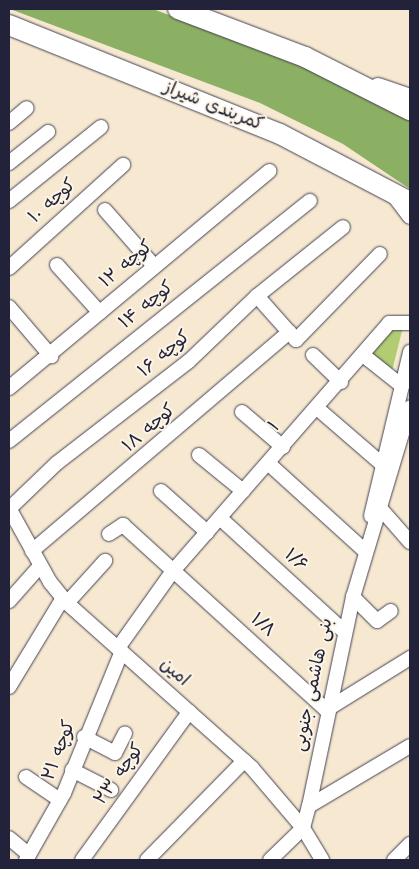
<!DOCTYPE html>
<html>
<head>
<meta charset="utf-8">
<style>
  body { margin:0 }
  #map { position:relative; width:419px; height:869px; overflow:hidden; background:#f7e9d1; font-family:Kalam,"Playpen Sans Arabic",sans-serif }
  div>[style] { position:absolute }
  .green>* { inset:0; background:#b1cc71 }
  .forest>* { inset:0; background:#8cb063 }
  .roads { filter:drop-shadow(0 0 1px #424052) drop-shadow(0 0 1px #424052) }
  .minor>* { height:14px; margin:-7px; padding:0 7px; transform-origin:7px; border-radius:7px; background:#fff }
  .major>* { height:18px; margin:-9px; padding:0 9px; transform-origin:9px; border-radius:9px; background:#fff }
  .highway>* { height:20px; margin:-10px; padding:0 10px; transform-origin:10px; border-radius:10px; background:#fff }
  span { translate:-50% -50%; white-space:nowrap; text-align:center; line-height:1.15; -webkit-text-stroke:4px #fcf5e5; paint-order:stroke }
  .street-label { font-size:18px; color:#22223b }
  .frame { position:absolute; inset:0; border:10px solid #22223b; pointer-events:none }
</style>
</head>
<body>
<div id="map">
  <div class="green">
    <div style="clip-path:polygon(403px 327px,392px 371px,371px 352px,394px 328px)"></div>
  </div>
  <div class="forest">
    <div style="clip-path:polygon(10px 9px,153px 9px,306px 67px,410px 121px,410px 189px,343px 144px,260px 103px)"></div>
  </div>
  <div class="roads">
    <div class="minor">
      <div style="left:9px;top:123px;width:23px;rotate:-40deg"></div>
      <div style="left:9px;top:163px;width:50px;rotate:-38.5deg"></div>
      <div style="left:394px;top:196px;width:26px;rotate:53deg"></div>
      <div style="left:9px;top:201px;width:118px;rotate:-38.8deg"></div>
      <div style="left:105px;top:210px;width:74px;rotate:48.8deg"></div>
      <div style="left:57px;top:265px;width:64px;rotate:48.1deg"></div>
      <div style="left:9px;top:268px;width:154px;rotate:-42.1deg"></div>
      <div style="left:257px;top:296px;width:59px;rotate:48.4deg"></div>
      <div style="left:296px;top:340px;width:120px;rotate:-45.7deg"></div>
      <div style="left:9px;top:307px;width:65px;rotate:49.4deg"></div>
      <div style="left:313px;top:355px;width:39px;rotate:44deg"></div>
      <div style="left:363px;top:355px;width:50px;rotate:38.5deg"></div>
      <div style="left:9px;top:388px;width:339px;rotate:-39.8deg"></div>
      <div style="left:317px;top:408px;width:87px;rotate:40.8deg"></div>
      <div style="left:242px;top:412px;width:54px;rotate:40.5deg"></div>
      <div style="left:9px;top:441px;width:385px;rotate:-38.6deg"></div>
      <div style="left:199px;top:455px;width:57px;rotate:39.3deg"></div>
      <div style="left:268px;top:463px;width:131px;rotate:42.2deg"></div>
      <div style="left:161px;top:491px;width:62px;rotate:41.7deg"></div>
      <div style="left:9px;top:508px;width:85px;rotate:61deg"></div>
      <div style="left:50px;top:582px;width:27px;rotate:51deg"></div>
      <div style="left:67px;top:603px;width:248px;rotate:41.7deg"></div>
      <div style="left:252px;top:768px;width:79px;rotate:49.6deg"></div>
      <div style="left:303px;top:828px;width:37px;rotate:59deg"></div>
      <div style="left:9px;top:509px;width:66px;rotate:-43.8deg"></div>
      <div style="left:57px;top:463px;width:167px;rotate:-37.7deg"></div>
      <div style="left:189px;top:361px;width:94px;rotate:-43.7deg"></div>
      <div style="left:257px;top:296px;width:110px;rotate:-38.7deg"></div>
      <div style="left:381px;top:509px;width:44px;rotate:48.7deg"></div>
      <div style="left:371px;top:516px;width:169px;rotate:-76.6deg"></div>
      <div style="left:220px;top:518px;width:169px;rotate:42.4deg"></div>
      <div style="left:109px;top:534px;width:17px;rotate:-33deg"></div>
      <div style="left:123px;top:525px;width:275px;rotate:42.3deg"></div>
      <div style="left:326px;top:710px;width:99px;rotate:-31.8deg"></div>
      <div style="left:32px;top:551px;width:338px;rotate:-40.4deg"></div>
      <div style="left:353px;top:597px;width:34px;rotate:45deg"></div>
      <div style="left:377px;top:621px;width:17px;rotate:-36deg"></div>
      <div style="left:9px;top:601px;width:47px;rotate:-48.5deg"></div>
      <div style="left:67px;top:603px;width:57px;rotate:-47.9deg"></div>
      <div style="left:118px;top:648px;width:95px;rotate:-54.5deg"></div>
      <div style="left:173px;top:571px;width:329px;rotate:-48.9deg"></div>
      <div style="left:389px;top:323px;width:21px"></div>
      <div style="left:9px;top:687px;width:104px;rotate:-58.8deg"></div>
      <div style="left:84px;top:737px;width:35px;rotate:27deg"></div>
      <div style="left:115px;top:753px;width:22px;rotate:-63deg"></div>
      <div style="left:72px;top:770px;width:44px;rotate:27.1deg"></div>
      <div style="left:26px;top:777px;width:41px;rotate:34.1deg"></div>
      <div style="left:309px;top:806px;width:117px;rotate:-30.7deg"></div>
      <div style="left:9px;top:838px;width:26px;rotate:40deg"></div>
      <div style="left:26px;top:860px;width:77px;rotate:-60.4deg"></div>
      <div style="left:64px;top:793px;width:153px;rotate:-67.8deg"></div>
      <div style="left:82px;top:860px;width:183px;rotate:-54.1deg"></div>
      <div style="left:147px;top:860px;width:139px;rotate:-45.6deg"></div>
      <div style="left:270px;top:860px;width:46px;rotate:-44.1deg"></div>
      <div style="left:303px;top:828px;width:23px;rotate:-75deg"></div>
      <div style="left:309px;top:806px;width:214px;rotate:-78.1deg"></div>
      <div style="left:353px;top:597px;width:198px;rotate:-73.3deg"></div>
      <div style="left:394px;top:860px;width:23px;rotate:-45deg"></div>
    </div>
    <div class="major">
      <div style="left:378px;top:87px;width:34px;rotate:19deg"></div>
    </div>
    <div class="highway">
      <div style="left:178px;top:9px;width:136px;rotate:20.7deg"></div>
      <div style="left:305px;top:57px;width:118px;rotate:26.8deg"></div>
      <div style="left:9px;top:25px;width:292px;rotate:21.9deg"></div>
      <div style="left:280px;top:134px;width:147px;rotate:27.6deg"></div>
    </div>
  </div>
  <div class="street-label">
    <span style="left:213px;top:107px;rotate:22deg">کمربندی شیراز</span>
    <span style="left:53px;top:202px;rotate:-42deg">کوچه ۱۰</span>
    <span style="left:127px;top:265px;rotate:-40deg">کوچه ۱۲</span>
    <span style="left:147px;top:306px;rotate:-39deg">کوچه ۱۴</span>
    <span style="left:165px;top:355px;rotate:-40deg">کوچه ۱۶</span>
    <span style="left:275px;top:427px;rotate:-48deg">۱</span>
    <span style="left:150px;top:429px;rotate:-41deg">کوچه ۱۸</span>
    <span style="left:295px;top:561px;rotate:42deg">۱/۶</span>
    <span style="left:262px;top:626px;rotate:42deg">۱/۸</span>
    <span style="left:174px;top:673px;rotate:42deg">امین</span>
    <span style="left:314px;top:685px;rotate:-78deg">بنی هاشمی جنوبی</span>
    <span style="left:60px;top:751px;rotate:-69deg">کوچه ۲۱</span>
    <span style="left:120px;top:775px;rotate:-54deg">کوچه ۲۳</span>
  </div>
  <div class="frame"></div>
</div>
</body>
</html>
